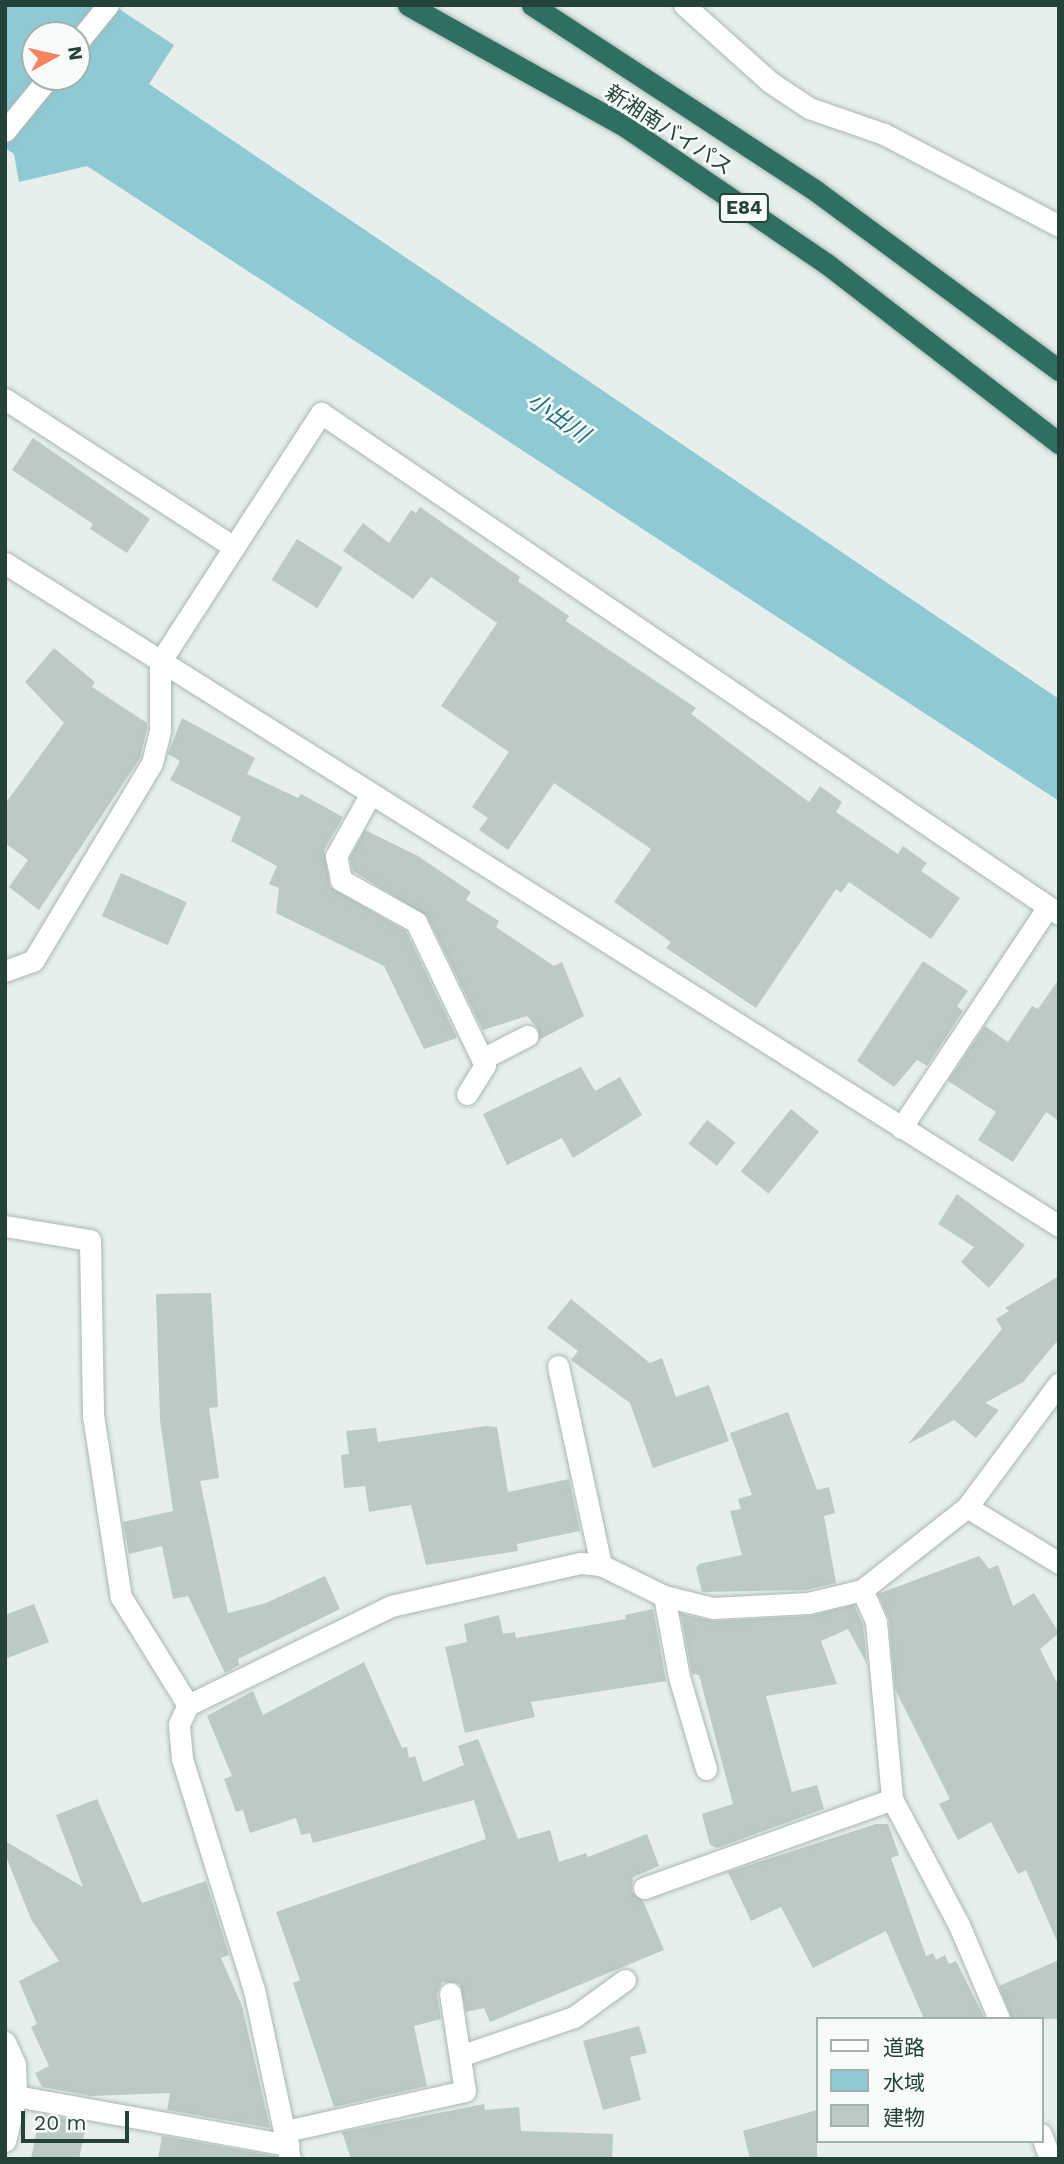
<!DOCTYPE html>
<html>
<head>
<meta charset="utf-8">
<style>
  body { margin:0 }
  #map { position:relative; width:1064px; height:2164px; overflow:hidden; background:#e6efeb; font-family:"Work Sans","Noto Sans JP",sans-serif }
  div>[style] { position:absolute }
  .water>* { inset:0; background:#8ec9d4 }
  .building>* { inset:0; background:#bbcac4; transform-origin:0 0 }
  .roads { filter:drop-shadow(0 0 2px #a8b8b2) drop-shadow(0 0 2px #a8b8b2) }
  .minor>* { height:21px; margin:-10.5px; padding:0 10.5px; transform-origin:10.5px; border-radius:10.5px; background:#fff }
  .highway>* { height:21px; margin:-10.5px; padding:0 10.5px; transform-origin:10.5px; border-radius:10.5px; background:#2f6f62 }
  span { translate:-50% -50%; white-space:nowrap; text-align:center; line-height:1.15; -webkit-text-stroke:5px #f7fbf9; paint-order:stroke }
  .shield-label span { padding:2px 5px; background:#f7fbf9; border:2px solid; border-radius:5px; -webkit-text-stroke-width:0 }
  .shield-label { font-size:19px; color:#24423a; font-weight:700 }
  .street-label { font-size:21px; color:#24423a }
  .water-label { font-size:23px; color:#1c6f80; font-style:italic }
  .frame { position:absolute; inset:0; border:7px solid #24423a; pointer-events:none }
  .legend { position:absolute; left:816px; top:2017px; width:228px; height:126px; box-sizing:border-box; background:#f7fbf9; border:2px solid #a3b1ad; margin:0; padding:9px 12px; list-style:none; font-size:21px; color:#24423a }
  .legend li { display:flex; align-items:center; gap:14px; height:35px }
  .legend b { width:35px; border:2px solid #a3b1ad }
  .north { position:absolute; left:21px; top:21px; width:70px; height:70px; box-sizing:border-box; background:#f7fbf9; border:2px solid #a3b1ad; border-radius:50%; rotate:82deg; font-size:19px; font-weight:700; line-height:28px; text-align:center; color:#24423a }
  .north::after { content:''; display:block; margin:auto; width:24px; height:32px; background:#f4845f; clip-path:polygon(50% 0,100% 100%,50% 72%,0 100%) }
  .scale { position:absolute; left:21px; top:2111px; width:108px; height:32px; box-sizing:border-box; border:4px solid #24423a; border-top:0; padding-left:9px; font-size:21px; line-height:24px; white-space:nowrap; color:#24423a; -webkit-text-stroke:5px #f7fbf9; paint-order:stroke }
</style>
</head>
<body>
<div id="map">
  <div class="water">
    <div style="clip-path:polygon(evenodd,5px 5px,113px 5px,174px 45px,149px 84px,1059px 699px,1059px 801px,87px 166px,19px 182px,14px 154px,5px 148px,5px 5px,35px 35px,77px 35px,77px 77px,35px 77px,35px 35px)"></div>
  </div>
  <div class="building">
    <div style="clip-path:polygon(33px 438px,150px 519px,127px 553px,90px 529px,93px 524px,12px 470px)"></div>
    <div style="clip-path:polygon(420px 507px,520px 577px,518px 581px,569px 616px,566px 621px,696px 708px,691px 714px,809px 802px,820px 786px,842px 802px,836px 812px,898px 854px,903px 846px,927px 863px,921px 871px,960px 898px,931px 939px,849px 882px,841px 893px,836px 889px,756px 1008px,666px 948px,671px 942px,614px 902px,651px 849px,554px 783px,508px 850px,479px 830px,488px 818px,472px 807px,509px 752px,441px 706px,497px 623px,431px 577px,413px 599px,343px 551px,363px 523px,389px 543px,411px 510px,416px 513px)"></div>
    <div style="left:297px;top:539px;width:54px;height:48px;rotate:32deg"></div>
    <div style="clip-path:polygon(54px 648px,95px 682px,92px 687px,147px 723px,147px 728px,140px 758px,39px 910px,9px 887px,28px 860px,5px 843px,5px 804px,64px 723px,25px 682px)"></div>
    <div style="clip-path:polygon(182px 718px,255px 758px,247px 774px,298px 798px,301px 794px,343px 817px,324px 850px,330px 887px,406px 931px,457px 1038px,424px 1049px,384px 966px,276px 913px,279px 888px,269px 884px,277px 866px,231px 841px,241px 817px,170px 780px,180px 761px,168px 754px)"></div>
    <div style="clip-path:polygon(365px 830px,418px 856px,471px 892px,466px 900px,499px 921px,496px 927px,554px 966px,562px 962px,584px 1016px,539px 1040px,538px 1029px,527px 1016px,483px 1030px,427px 916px,353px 871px,350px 858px)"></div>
    <div style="left:121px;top:873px;width:72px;height:47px;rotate:24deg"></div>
    <div style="clip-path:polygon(923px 961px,968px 991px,957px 1006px,963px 1011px,927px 1066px,917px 1060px,894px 1087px,857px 1061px)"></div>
    <div style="clip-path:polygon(1059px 979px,1059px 1121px,1046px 1112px,1013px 1162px,978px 1140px,996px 1112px,948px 1081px,985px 1026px,1008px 1042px,1032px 1006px,1038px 1009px)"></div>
    <div style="clip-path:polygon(581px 1067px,595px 1091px,620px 1077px,642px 1115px,573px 1158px,562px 1138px,507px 1165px,483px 1114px)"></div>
    <div style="left:791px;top:1109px;width:36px;height:80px;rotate:39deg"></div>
    <div style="left:707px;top:1120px;width:36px;height:30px;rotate:38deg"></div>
    <div style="clip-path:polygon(957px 1194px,1025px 1245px,989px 1288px,961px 1262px,974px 1247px,938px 1224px)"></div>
    <div style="clip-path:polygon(1059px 1276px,1059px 1339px,1023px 1382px,985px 1403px,999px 1410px,976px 1438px,954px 1420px,908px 1444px,1002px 1329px,996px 1319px,1009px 1311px,1005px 1308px)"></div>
    <div style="clip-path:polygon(211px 1293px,218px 1407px,209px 1408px,219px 1478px,200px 1481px,228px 1613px,266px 1603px,325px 1576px,340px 1609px,238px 1659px,239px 1665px,225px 1673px,188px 1596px,173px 1599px,162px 1546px,129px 1554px,123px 1522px,173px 1511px,160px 1420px,156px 1294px)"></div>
    <div style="clip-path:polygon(571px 1299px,650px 1363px,662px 1358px,676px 1397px,709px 1385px,729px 1441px,653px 1468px,630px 1403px,571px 1360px,578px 1351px,547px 1328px)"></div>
    <div style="clip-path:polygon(788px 1412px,817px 1490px,829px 1487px,835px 1513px,824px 1516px,836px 1583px,806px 1590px,702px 1592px,696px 1568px,699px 1564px,742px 1555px,730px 1511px,741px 1509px,738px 1499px,752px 1495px,730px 1433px)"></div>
    <div style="clip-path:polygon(486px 1426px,497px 1427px,508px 1492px,569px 1479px,580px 1531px,517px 1544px,518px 1551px,426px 1565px,411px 1505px,369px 1512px,365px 1486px,344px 1488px,341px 1455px,349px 1454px,346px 1431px,376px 1428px,378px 1442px)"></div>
    <div style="clip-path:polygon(979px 1556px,989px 1569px,998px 1565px,1013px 1606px,1034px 1593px,1059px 1633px,1040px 1649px,1059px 1687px,1059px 1946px,1026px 1870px,1018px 1874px,991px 1822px,958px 1840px,939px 1804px,950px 1799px,895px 1689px,889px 1620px,878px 1594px)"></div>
    <div style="clip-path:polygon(34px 1604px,49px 1642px,5px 1659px,5px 1615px)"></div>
    <div style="clip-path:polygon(854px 1605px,863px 1625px,867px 1664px,848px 1629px,821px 1641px,837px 1684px,766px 1696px,792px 1792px,817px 1785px,824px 1809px,717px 1848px,710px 1845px,702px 1814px,733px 1804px,699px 1675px,692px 1674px,681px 1614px,714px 1621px,809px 1616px)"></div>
    <div style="clip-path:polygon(653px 1609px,666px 1681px,531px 1702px,535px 1717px,465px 1733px,445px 1647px,467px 1642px,464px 1624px,499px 1615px,503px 1634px,515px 1632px,516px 1638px,626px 1619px,625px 1615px)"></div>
    <div style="clip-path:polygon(364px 1662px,402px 1748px,407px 1747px,409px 1758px,415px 1756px,423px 1782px,464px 1765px,458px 1746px,478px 1739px,518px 1839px,550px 1830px,559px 1862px,586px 1853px,588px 1857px,647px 1834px,659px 1866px,633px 1877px,632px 1892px,643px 1901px,664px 1950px,490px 2022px,484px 2008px,466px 2012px,460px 1984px,442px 1982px,437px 1994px,441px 2019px,414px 2026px,427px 2086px,334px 2107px,293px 1983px,300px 1980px,276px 1912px,486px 1839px,474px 1800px,313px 1843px,310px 1833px,301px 1835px,296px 1818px,250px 1833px,243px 1810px,236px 1812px,224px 1779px,232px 1776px,207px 1716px,253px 1691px,263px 1715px)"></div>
    <div style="clip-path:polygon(97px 1799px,142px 1903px,206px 1881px,229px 1955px,221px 1958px,242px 2006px,270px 2128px,167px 2110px,170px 2093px,92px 2096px,42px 2087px,35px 2073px,49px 2066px,31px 2027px,37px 2024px,19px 1981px,59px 1961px,31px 1919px,5px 1854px,5px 1841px,83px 1887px,56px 1815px)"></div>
    <div style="clip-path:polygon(876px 1824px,888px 1824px,899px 1855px,891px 1858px,926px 1956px,933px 1953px,936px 1960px,945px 1955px,949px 1964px,956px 1961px,985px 2019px,924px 2019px,886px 1931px,813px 1968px,781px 1907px,751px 1921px,728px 1872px)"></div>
    <div style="clip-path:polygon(1059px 1960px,1059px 2019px,1012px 2019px,999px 1986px)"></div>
    <div style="clip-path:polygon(639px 2026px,647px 2053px,630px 2057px,641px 2100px,603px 2110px,583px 2041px)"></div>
    <div style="clip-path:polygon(484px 2104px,485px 2110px,519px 2107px,521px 2131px,613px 2134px,612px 2159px,351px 2159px,342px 2132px)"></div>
    <div style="clip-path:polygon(817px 2110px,817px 2159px,750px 2159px,743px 2131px)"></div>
    <div style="clip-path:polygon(40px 2114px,87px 2122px,79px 2159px,31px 2159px)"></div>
    <div style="clip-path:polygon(162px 2136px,276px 2156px,277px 2159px,158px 2159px)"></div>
  </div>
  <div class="roads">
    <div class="minor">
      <div style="left:684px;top:5px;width:115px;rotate:41.8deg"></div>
      <div style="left:770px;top:82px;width:47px;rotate:33.7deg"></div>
      <div style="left:809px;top:108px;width:79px;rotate:19.1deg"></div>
      <div style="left:884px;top:134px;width:198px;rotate:27.7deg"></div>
      <div style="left:77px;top:43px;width:49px;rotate:-50.8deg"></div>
      <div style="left:5px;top:131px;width:70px;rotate:-50.8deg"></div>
      <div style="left:5px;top:399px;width:273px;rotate:32.9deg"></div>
      <div style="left:234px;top:547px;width:160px;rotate:-57deg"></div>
      <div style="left:321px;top:413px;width:892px;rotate:34.17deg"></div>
      <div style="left:5px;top:563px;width:1245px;rotate:32.17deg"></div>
      <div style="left:370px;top:795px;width:70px;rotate:119.1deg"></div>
      <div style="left:336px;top:856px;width:25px;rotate:78deg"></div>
      <div style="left:341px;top:880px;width:86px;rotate:29.2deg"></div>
      <div style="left:416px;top:922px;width:152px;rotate:64.3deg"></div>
      <div style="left:5px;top:971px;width:30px;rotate:-20deg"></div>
      <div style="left:33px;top:961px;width:231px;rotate:-59deg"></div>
      <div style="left:152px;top:763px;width:34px;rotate:-76deg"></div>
      <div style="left:160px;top:730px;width:68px;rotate:-90deg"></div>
      <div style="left:160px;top:662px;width:137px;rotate:-57.2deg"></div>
      <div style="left:467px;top:1094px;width:34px;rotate:-58deg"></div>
      <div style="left:485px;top:1065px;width:7px;rotate:-117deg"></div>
      <div style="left:482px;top:1059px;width:51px;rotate:-27.1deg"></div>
      <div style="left:901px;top:1128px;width:265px;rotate:-56.4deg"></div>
      <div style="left:5px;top:1226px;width:86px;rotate:9.4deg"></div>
      <div style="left:90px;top:1240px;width:175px;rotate:89deg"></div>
      <div style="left:93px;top:1415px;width:184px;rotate:81.3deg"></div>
      <div style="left:121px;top:1597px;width:127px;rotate:58.2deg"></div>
      <div style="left:558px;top:1366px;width:204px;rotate:77.8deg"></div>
      <div style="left:967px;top:1507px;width:154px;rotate:-53.4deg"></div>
      <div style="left:862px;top:1590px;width:35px;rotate:66deg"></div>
      <div style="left:876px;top:1622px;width:178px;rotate:84.8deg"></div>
      <div style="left:892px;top:1799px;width:143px;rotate:62deg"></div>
      <div style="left:959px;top:1925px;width:102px;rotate:66.9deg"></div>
      <div style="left:664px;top:1596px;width:82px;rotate:79.5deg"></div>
      <div style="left:679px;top:1677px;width:96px;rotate:73.6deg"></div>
      <div style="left:644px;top:1888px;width:263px;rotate:-19.7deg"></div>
      <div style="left:5px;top:2042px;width:24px;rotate:66deg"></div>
      <div style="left:15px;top:2064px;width:32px;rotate:88deg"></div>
      <div style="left:16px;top:2096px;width:46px;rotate:103.7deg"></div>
      <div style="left:460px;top:2056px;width:120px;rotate:-18.9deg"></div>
      <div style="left:574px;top:2017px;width:63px;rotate:-36deg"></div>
      <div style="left:16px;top:2096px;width:277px;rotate:10.2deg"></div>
      <div style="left:286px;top:2131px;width:183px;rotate:-12.6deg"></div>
      <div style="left:465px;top:2091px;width:99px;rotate:-98.7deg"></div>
      <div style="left:1041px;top:2134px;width:27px;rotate:70deg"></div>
      <div style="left:290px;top:2159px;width:173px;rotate:-102deg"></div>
      <div style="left:254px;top:1990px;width:242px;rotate:-107.3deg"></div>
      <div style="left:182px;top:1759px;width:35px;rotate:-95deg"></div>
      <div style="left:179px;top:1724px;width:21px;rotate:-65deg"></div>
      <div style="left:188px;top:1705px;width:226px;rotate:-26deg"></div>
      <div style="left:391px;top:1606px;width:195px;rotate:-12.8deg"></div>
      <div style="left:581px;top:1563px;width:20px;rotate:6deg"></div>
      <div style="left:601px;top:1565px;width:70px;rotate:26.2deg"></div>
      <div style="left:664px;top:1596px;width:50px;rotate:13.8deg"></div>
      <div style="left:713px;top:1608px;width:95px;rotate:-3deg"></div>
      <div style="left:808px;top:1603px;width:56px;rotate:-13.5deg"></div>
      <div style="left:862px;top:1590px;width:134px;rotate:-38.3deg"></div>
      <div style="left:967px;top:1507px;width:108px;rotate:31.3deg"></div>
    </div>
    <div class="highway">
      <div style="left:408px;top:5px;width:250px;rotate:29.2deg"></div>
      <div style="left:626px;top:127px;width:243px;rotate:34.3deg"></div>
      <div style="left:827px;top:264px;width:293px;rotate:37.7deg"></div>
      <div style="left:532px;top:5px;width:339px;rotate:33.2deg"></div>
      <div style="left:816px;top:191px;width:302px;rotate:36.4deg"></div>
    </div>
  </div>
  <div class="shield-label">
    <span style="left:744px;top:208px">E84</span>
  </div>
  <div class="street-label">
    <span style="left:669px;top:130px;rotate:33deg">新湘南バイパス</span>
  </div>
  <div class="water-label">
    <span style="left:558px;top:418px;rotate:35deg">小出川</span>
  </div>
  <div class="frame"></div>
  <ul class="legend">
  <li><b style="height:9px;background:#fff"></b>道路</li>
  <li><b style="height:19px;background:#8ec9d4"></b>水域</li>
  <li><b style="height:19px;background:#bbcac4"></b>建物</li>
  </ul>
  <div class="north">N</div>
  <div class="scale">20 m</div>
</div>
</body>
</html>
